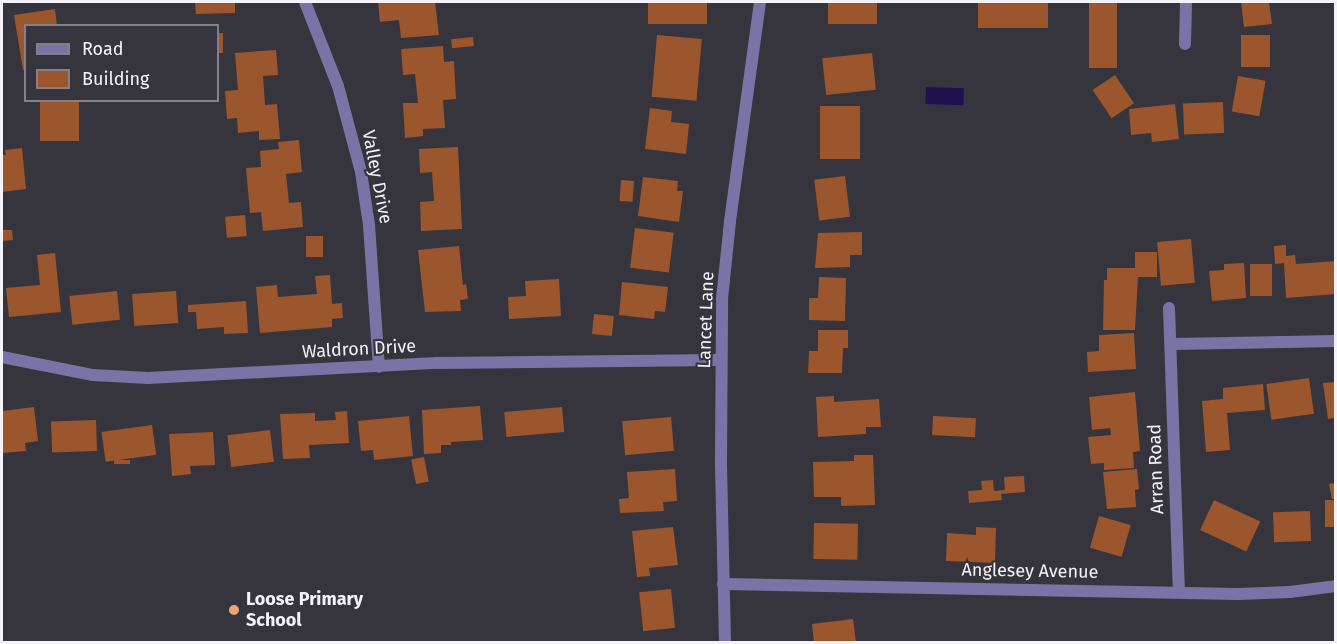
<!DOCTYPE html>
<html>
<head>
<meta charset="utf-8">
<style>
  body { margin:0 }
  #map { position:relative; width:1337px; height:644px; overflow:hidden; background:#36353e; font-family:"Fira Sans",sans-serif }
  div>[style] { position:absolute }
  .water>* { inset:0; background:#21104e; transform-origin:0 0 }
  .building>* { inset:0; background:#9b562d; transform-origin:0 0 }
  .street>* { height:12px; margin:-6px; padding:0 6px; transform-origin:6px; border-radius:6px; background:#7a74a6 }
  .dots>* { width:16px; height:16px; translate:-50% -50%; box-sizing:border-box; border:3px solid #36353e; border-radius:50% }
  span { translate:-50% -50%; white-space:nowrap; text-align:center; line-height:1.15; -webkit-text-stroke:4.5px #36353e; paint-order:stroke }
  .street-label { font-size:18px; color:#f3f3f9 }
  .poi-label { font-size:18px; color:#f3f3f9; font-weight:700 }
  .left { translate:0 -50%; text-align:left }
  .frame { position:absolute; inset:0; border:3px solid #f3f3f9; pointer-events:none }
  .legend { position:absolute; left:24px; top:24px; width:195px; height:78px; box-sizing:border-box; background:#36353e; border:2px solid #828189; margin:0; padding:8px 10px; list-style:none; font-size:18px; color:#f3f3f9 }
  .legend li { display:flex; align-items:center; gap:12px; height:30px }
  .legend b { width:30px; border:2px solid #828189 }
</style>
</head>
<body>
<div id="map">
  <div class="water">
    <div style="left:926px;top:87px;width:38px;height:17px;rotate:2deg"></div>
  </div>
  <div class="building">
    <div style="clip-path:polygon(201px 2px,235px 2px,235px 13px,196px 14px,195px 3px)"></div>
    <div style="clip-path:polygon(378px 2px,435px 2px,439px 35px,401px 38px,399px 20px,380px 22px)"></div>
    <div style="left:648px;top:2px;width:59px;height:22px"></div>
    <div style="left:828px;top:2px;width:49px;height:22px"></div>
    <div style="left:978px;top:2px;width:70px;height:26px"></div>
    <div style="left:1089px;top:2px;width:28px;height:66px"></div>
    <div style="clip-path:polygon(1241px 2px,1269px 2px,1272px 24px,1244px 27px)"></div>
    <div style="clip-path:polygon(55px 9px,57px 26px,26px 26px,26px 69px,23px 70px,14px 15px)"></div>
    <div style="left:218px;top:33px;width:5px;height:20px"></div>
    <div style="left:657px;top:35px;width:45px;height:62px;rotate:5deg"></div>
    <div style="left:1270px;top:35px;width:32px;height:29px;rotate:90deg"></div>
    <div style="left:473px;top:37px;width:9px;height:22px;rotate:84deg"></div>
    <div style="clip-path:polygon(443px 46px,444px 62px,454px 61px,456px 99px,443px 100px,445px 128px,423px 129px,423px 136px,405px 138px,403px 103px,418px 103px,415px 74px,403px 75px,401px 49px)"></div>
    <div style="clip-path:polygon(276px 50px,278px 75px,263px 76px,265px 105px,277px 104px,280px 139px,259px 140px,259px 131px,238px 133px,237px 118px,227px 119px,225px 91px,238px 90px,235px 53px)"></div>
    <div style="left:872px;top:53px;width:37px;height:50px;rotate:84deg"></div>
    <div style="left:1115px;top:75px;width:34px;height:27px;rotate:56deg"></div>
    <div style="left:1238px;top:76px;width:28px;height:36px;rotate:10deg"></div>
    <div style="left:40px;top:100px;width:39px;height:41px"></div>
    <div style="left:1223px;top:102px;width:31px;height:40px;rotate:88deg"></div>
    <div style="clip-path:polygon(1175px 104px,1179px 139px,1152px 142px,1151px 133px,1131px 135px,1129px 109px)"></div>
    <div style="left:820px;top:106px;width:40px;height:53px"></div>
    <div style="clip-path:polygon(650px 108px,672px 111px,671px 122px,689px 124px,686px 154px,645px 149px)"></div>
    <div style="clip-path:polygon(299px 140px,302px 172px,286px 174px,289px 203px,301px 202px,303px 227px,263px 231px,261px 212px,250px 213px,246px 168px,261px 167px,260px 151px,279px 149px,278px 142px)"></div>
    <div style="clip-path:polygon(458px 147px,462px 229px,421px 231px,420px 202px,434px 201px,432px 172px,420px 173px,419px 149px)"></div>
    <div style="clip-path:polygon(22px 148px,26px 189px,2px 192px,2px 155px,6px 155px,5px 150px)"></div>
    <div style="left:845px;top:176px;width:41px;height:31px;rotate:83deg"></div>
    <div style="clip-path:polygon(643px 177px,678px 181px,677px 191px,683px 191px,679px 222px,638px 216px)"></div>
    <div style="left:621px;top:180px;width:13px;height:21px;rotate:4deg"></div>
    <div style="left:245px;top:215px;width:21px;height:20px;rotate:85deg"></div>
    <div style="left:635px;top:228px;width:39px;height:40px;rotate:7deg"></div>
    <div style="clip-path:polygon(2px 230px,12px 230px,13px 240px,2px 241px)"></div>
    <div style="clip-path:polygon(862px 232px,862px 255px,850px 255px,850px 267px,815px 268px,818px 233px)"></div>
    <div style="left:306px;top:236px;width:17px;height:21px"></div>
    <div style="left:1191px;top:239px;width:44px;height:34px;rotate:85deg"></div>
    <div style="clip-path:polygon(1286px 245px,1286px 256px,1295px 255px,1296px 264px,1336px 261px,1336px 294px,1286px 298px,1284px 263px,1275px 264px,1274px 246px)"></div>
    <div style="clip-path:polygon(459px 246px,463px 285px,466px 284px,468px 299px,460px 300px,461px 311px,425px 312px,418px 250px)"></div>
    <div style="clip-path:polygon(1135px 252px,1157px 252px,1157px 277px,1138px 277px,1135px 330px,1103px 330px,1104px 280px,1107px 280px,1107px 268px,1135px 268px)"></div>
    <div style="clip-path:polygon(55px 253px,61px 312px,9px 317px,6px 288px,40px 285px,37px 255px)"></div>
    <div style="clip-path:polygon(1244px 263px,1246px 298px,1212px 301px,1209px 271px,1224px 270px,1224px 264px)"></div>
    <div style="left:1250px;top:264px;width:22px;height:32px"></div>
    <div style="clip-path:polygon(330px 275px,332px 304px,342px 303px,343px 318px,332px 319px,332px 327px,260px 333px,256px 287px,277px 285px,278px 297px,317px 294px,315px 276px)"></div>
    <div style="clip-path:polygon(819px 277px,846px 278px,845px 321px,809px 320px,809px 298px,818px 298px)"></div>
    <div style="clip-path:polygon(559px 279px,561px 316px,509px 319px,508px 297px,526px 296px,525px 281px)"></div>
    <div style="clip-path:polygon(622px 282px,668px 287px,665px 312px,655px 311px,654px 319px,619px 315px)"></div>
    <div style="left:117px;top:291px;width:29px;height:48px;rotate:84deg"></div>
    <div style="left:176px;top:291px;width:32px;height:44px;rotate:86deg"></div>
    <div style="clip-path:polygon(246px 301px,248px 333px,224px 334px,224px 327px,197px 329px,196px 312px,188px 312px,188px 305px)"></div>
    <div style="left:594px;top:314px;width:20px;height:20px;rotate:6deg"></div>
    <div style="clip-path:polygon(818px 330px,848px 330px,848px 348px,843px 348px,842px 373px,808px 373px,809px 351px,818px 351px)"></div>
    <div style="clip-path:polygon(1134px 333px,1136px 369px,1088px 372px,1087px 352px,1099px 351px,1099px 335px)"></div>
    <div style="left:1309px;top:378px;width:36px;height:43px;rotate:82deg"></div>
    <div style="clip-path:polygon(1336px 382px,1336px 418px,1328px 419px,1323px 383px)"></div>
    <div style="clip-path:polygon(1263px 384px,1265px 410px,1227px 413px,1230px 450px,1206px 452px,1202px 401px,1223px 399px,1223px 388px)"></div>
    <div style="clip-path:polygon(1135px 392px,1140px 451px,1133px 452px,1134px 468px,1104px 470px,1104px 463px,1091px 464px,1088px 437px,1111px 435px,1110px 428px,1092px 430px,1089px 397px)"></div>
    <div style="clip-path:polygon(834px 396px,834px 402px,879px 399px,881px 427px,866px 427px,866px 434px,818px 437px,816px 397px)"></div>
    <div style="clip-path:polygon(480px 406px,483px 440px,451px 442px,451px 445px,441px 445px,441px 453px,424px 454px,422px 410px)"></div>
    <div style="clip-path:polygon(34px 407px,38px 441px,25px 443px,26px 451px,2px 453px,2px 411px)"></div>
    <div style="left:562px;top:407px;width:25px;height:58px;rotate:85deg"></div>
    <div style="clip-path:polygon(347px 411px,349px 443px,309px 445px,310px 458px,283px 459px,280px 414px,315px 413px,315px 421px,336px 420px,335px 412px)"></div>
    <div style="clip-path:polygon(409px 416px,413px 456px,374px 460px,373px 450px,361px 451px,358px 421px)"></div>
    <div style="left:933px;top:416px;width:43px;height:19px;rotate:3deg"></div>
    <div style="left:671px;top:417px;width:34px;height:49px;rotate:85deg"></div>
    <div style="left:96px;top:420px;width:31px;height:45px;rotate:88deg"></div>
    <div style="left:152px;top:425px;width:30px;height:51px;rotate:82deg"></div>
    <div style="left:270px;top:430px;width:32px;height:43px;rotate:83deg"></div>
    <div style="clip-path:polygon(213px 432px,215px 465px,190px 466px,191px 474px,172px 476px,169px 434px)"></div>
    <div style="clip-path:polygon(854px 455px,873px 455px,875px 505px,841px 506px,841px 497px,814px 497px,813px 462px,854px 461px)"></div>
    <div style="left:424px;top:457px;width:25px;height:13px;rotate:79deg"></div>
    <div style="left:130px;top:460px;width:4px;height:16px;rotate:90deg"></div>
    <div style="clip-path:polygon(675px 469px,677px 501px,663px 502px,664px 511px,620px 513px,619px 499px,629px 498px,627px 472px)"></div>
    <div style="clip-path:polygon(1137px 469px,1139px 489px,1135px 490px,1136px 507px,1107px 509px,1103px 472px)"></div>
    <div style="clip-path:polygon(1024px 476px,1025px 492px,1001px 494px,1002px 500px,969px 503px,968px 491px,982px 490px,981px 481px,993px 480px,994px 491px,1005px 490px,1004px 477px)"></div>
    <div style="clip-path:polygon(1336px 483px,1336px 499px,1332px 499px,1329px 484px)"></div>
    <div style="left:1214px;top:500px;width:51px;height:33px;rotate:25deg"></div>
    <div style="left:1325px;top:500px;width:11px;height:27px"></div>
    <div style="left:1310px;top:511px;width:30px;height:37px;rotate:88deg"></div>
    <div style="left:1099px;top:516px;width:33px;height:33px;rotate:16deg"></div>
    <div style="left:814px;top:523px;width:44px;height:36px;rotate:1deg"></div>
    <div style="clip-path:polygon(673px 527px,678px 565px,649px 568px,650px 576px,637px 577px,632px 531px)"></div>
    <div style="clip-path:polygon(976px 527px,996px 528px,995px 563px,946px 561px,947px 533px,976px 535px)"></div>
    <div style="left:671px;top:589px;width:39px;height:32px;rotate:84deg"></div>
    <div style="clip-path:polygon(853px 619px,856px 642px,814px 642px,812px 624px)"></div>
  </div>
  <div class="street">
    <div style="left:305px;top:2px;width:90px;rotate:68.6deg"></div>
    <div style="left:338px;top:86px;width:89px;rotate:75deg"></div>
    <div style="left:361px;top:172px;width:54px;rotate:81.4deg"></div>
    <div style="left:369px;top:225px;width:142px;rotate:86deg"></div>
    <div style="left:1185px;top:44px;width:42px;rotate:-88.6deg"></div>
    <div style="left:1169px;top:308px;width:284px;rotate:88deg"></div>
    <div style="left:1171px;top:344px;width:165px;rotate:-1deg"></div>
    <div style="left:2px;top:357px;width:93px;rotate:11.2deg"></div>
    <div style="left:93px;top:375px;width:55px;rotate:3.1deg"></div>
    <div style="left:148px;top:378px;width:289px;rotate:-3deg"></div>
    <div style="left:437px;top:363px;width:284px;rotate:-0.6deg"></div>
    <div style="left:723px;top:584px;width:515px;rotate:1.11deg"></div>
    <div style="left:1238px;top:594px;width:52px;rotate:-2.2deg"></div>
    <div style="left:1290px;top:592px;width:46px;rotate:-7.4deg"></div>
    <div style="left:725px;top:642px;width:183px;rotate:-91.3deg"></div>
    <div style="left:721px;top:459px;width:160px;rotate:-89.6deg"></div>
    <div style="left:722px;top:299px;width:78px;rotate:-84.1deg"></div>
    <div style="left:730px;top:221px;width:221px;rotate:-82.2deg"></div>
  </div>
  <div class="dots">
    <div style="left:234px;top:610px;background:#f0a278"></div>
  </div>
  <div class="street-label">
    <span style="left:377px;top:177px;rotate:79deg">Valley Drive</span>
    <span style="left:706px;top:320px;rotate:-88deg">Lancet Lane</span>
    <span style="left:359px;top:349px;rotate:-3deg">Waldron Drive</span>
    <span style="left:1156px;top:469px;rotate:-92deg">Arran Road</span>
    <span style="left:1030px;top:571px;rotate:1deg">Anglesey Avenue</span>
  </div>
  <div class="poi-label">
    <span class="left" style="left:246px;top:610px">Loose Primary<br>School</span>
  </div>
  <div class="frame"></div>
  <ul class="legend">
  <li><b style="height:8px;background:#7a74a6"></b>Road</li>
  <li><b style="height:16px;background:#9b562d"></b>Building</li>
  </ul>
</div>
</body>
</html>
